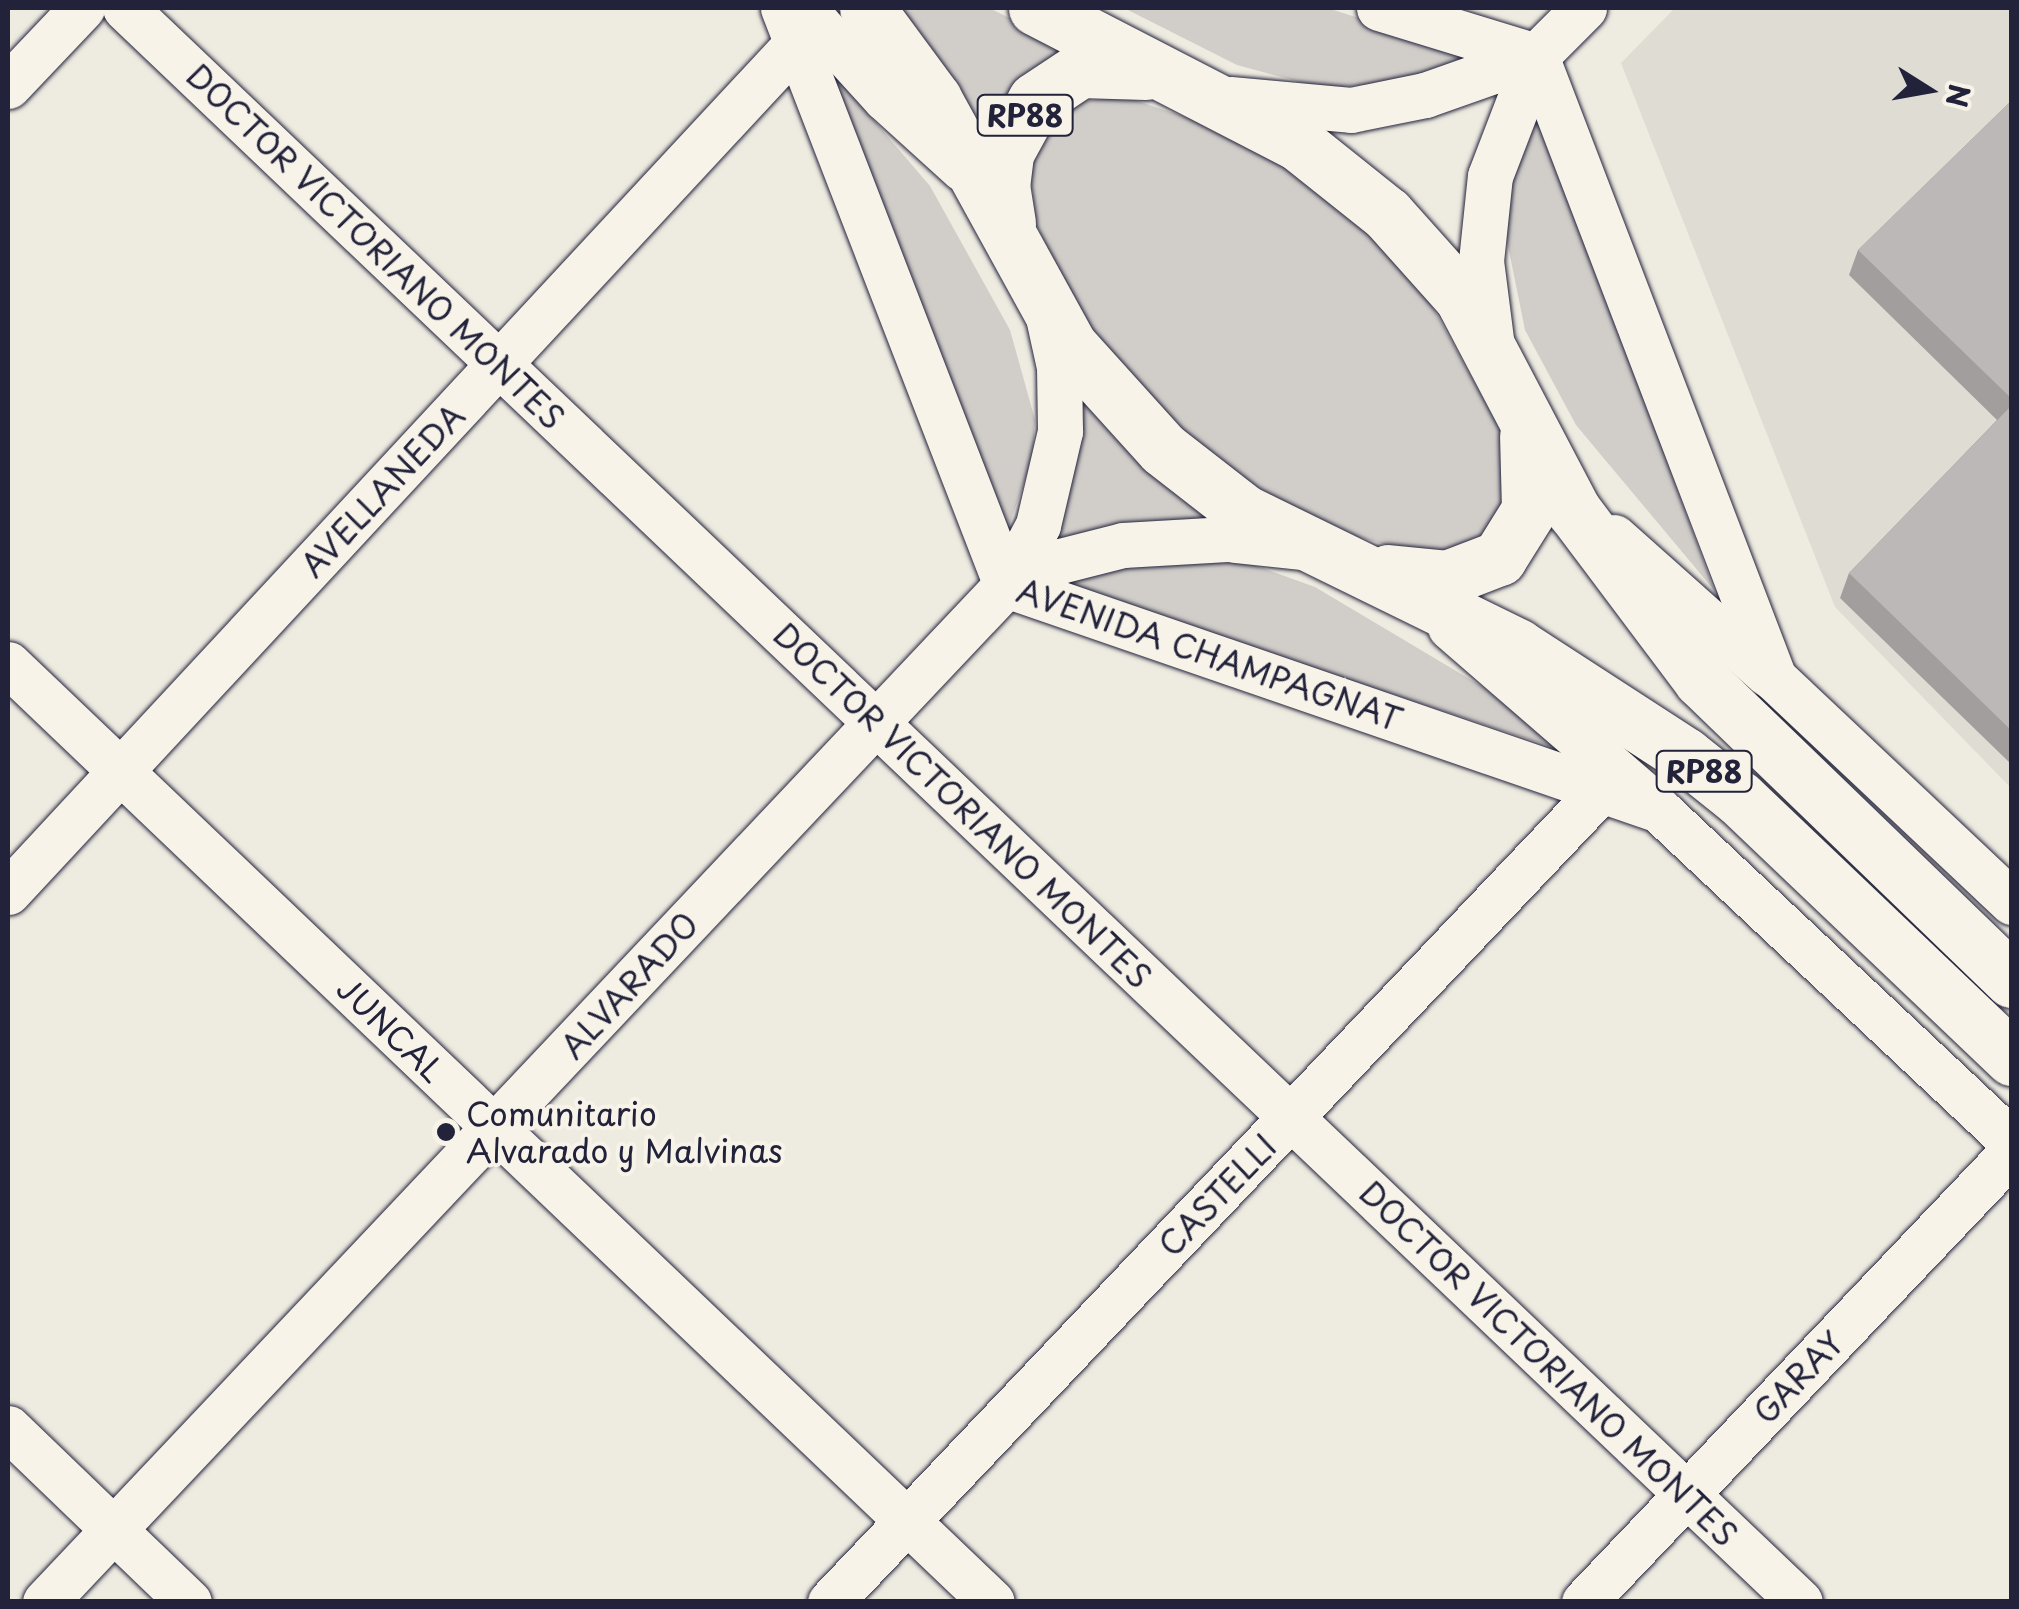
<!DOCTYPE html>
<html>
<head>
<meta charset="utf-8">
<style>
  body { margin:0 }
  #map { position:relative; width:2019px; height:1609px; overflow:hidden; background:#eeebe1; font-family:"Playpen Sans",sans-serif }
  div>[style] { position:absolute }
  .built>* { inset:0; background:#dfdcd4 }
  .green>* { inset:0; background:#d1cdc9 }
  .roads { filter:drop-shadow(0 0 2px #22223b) drop-shadow(0 0 2px #22223b) }
  .minor>* { height:45px; margin:-22.5px; padding:0 22.5px; transform-origin:22.5px; border-radius:22.5px; background:#f7f3e8 }
  .highway>* { height:55px; margin:-27.5px; padding:0 27.5px; transform-origin:27.5px; border-radius:27.5px; background:#f7f3e8 }
  .wall>* { inset:0; background:#a19e9d }
  .building>* { inset:0; background:#bbb8b7 }
  .dots>* { width:28px; height:28px; translate:-50% -50%; box-sizing:border-box; border:5px solid #f7f3e8; border-radius:50% }
  span { translate:-50% -50%; white-space:nowrap; text-align:center; line-height:1.15; -webkit-text-stroke:8px #f7f3e8; paint-order:stroke }
  .shield-label span { padding:2px 8px; background:#f7f3e8; border:2px solid; border-radius:8px; -webkit-text-stroke-width:0 }
  .shield-label { font-size:30px; color:#22223b; font-weight:700 }
  .street-label { font-size:32px; color:#22223b }
  .poi-label { font-size:32px; color:#22223b }
  .left { translate:0 -50%; text-align:left }
  .frame { position:absolute; inset:0; border:10px solid #22223b; pointer-events:none }
  .north { position:absolute; left:1879px; top:40px; width:100px; height:100px; -webkit-text-stroke:8px #f7f3e8; paint-order:stroke; rotate:101deg; font-size:28px; font-weight:700; line-height:40px; text-align:center; color:#22223b }
  .north::after { content:''; display:block; margin:auto; width:35px; height:45px; background:#22223b; clip-path:polygon(50% 0,100% 100%,50% 72%,0 100%) }
</style>
</head>
<body>
<div id="map">
  <div class="built">
    <div style="clip-path:polygon(1675px 8px,2011px 8px,2011px 788px,1835px 607px,1621px 63px)"></div>
  </div>
  <div class="green">
    <div style="clip-path:polygon(896px 8px,989px 8px,1066px 45px,1008px 92px,981px 137px)"></div>
    <div style="clip-path:polygon(1124px 8px,1327px 8px,1474px 54px,1413px 81px,1322px 88px,1237px 65px)"></div>
    <div style="clip-path:polygon(823px 61px,930px 186px,1010px 330px,1035px 420px,1032px 460px,1004px 540px)"></div>
    <div style="clip-path:polygon(1125px 97px,1237px 134px,1334px 199px,1421px 286px,1501px 431px,1512px 493px,1483px 538px,1440px 553px,1406px 550px,1358px 537px,1272px 496px,1204px 453px,1080px 317px,1037px 226px,1029px 165px,1053px 114px,1076px 102px)"></div>
    <div style="clip-path:polygon(1537px 104px,1714px 590px,1576px 425px,1525px 330px,1506px 236px,1515px 165px)"></div>
    <div style="clip-path:polygon(1079px 398px,1125px 441px,1234px 525px,1029px 563px)"></div>
    <div style="clip-path:polygon(1167px 554px,1251px 564px,1315px 587px,1483px 687px,1562px 750px,1060px 585px,1084px 571px)"></div>
  </div>
  <div class="roads">
    <div class="minor">
      <div style="left:125px;top:8px;width:2312px;rotate:43.58deg"></div>
      <div style="left:783px;top:8px;width:619px;rotate:68.87deg"></div>
      <div style="left:803px;top:8px;width:122px;rotate:47.7deg"></div>
      <div style="left:885px;top:98px;width:105px;rotate:42.3deg"></div>
      <div style="left:1379px;top:8px;width:164px;rotate:17deg"></div>
      <div style="left:1536px;top:56px;width:666px;rotate:69.06deg"></div>
      <div style="left:1774px;top:678px;width:327px;rotate:43.3deg"></div>
      <div style="left:8px;top:86px;width:108px;rotate:-46.5deg"></div>
      <div style="left:1230px;top:99px;width:121px;rotate:5.2deg"></div>
      <div style="left:1351px;top:110px;width:76px;rotate:-11.5deg"></div>
      <div style="left:1425px;top:95px;width:118px;rotate:-19.4deg"></div>
      <div style="left:1536px;top:56px;width:68px;rotate:-45deg"></div>
      <div style="left:1491px;top:339px;width:79px;rotate:-97.3deg"></div>
      <div style="left:1481px;top:261px;width:85px;rotate:-84deg"></div>
      <div style="left:1490px;top:176px;width:129px;rotate:-69deg"></div>
      <div style="left:1614px;top:537px;width:206px;rotate:41.7deg"></div>
      <div style="left:1006px;top:585px;width:691px;rotate:19.01deg"></div>
      <div style="left:1659px;top:810px;width:484px;rotate:43.2deg"></div>
      <div style="left:1006px;top:585px;width:59px;rotate:-24deg"></div>
      <div style="left:1060px;top:561px;width:65px;rotate:-14.3deg"></div>
      <div style="left:1123px;top:545px;width:104px;rotate:-3.3deg"></div>
      <div style="left:1227px;top:539px;width:74px;rotate:6.2deg"></div>
      <div style="left:1450px;top:627px;width:255px;rotate:40.9deg"></div>
      <div style="left:8px;top:664px;width:1359px;rotate:43.63deg"></div>
      <div style="left:8px;top:892px;width:1159px;rotate:-47.1deg"></div>
      <div style="left:8px;top:1428px;width:251px;rotate:43.9deg"></div>
      <div style="left:45px;top:1602px;width:1399px;rotate:-46.62deg"></div>
      <div style="left:1006px;top:585px;width:68px;rotate:-61.9deg"></div>
      <div style="left:1038px;top:525px;width:97px;rotate:-76.8deg"></div>
      <div style="left:1060px;top:431px;width:64px;rotate:-90.9deg"></div>
      <div style="left:1059px;top:367px;width:51px;rotate:-102.4deg"></div>
      <div style="left:830px;top:1602px;width:1123px;rotate:-46.48deg"></div>
      <div style="left:1584px;top:1602px;width:621px;rotate:-46.44deg"></div>
    </div>
    <div class="highway">
      <div style="left:867px;top:8px;width:113px;rotate:53.6deg"></div>
      <div style="left:934px;top:99px;width:281px;rotate:61.2deg"></div>
      <div style="left:1069px;top:345px;width:140px;rotate:47.9deg"></div>
      <div style="left:1163px;top:449px;width:103px;rotate:37.9deg"></div>
      <div style="left:1244px;top:512px;width:304px;rotate:26.1deg"></div>
      <div style="left:1517px;top:646px;width:200px;rotate:33deg"></div>
      <div style="left:1685px;top:755px;width:70px;rotate:38.7deg"></div>
      <div style="left:1740px;top:799px;width:376px;rotate:43.6deg"></div>
      <div style="left:1036px;top:8px;width:295px;rotate:27.3deg"></div>
      <div style="left:1298px;top:143px;width:114px;rotate:38.6deg"></div>
      <div style="left:1387px;top:214px;width:113px;rotate:48.2deg"></div>
      <div style="left:1462px;top:298px;width:241px;rotate:62.3deg"></div>
      <div style="left:1574px;top:511px;width:211px;rotate:53.1deg"></div>
      <div style="left:1701px;top:680px;width:432px;rotate:44deg"></div>
      <div style="left:1008px;top:223px;width:36px;rotate:-99deg"></div>
      <div style="left:1002px;top:187px;width:34px;rotate:-83deg"></div>
      <div style="left:1006px;top:153px;width:60px;rotate:-61.3deg"></div>
      <div style="left:1035px;top:100px;width:54px;rotate:-33.7deg"></div>
      <div style="left:1080px;top:70px;width:66px;rotate:1.7deg"></div>
      <div style="left:1388px;top:572px;width:59px;rotate:5.8deg"></div>
      <div style="left:1447px;top:578px;width:56px;rotate:-21deg"></div>
      <div style="left:1499px;top:558px;width:57px;rotate:-58deg"></div>
      <div style="left:1529px;top:510px;width:74px;rotate:-91.5deg"></div>
    </div>
  </div>
  <div class="wall">
    <div style="clip-path:polygon(2012px 100px,2012px 765px,1840px 598px,1849px 573px,1997px 420px,1849px 275px,1858px 250px)"></div>
  </div>
  <div class="building">
    <div style="clip-path:polygon(2012px 100px,2012px 399px,1858px 250px)"></div>
    <div style="clip-path:polygon(2012px 405px,2012px 731px,1849px 573px)"></div>
  </div>
  <div class="dots">
    <div style="left:446px;top:1132px;background:#22223b"></div>
  </div>
  <div class="shield-label">
    <span style="left:1025px;top:115px">RP88</span>
    <span style="left:1704px;top:771px">RP88</span>
  </div>
  <div class="street-label">
    <span style="left:376px;top:246px;rotate:44deg">DOCTOR VICTORIANO MONTES</span>
    <span style="left:382px;top:490px;rotate:-47deg">AVELLANEDA</span>
    <span style="left:1210px;top:654px;rotate:19deg">AVENIDA CHAMPAGNAT</span>
    <span style="left:963px;top:805px;rotate:44deg">DOCTOR VICTORIANO MONTES</span>
    <span style="left:629px;top:985px;rotate:-47deg">ALVARADO</span>
    <span style="left:391px;top:1029px;rotate:44deg">JUNCAL</span>
    <span style="left:1217px;top:1195px;rotate:-46deg">CASTELLI</span>
    <span style="left:1549px;top:1363px;rotate:44deg">DOCTOR VICTORIANO MONTES</span>
    <span style="left:1798px;top:1377px;rotate:-46deg">GARAY</span>
  </div>
  <div class="poi-label">
    <span class="left" style="left:466px;top:1132px">Comunitario<br>Alvarado y Malvinas</span>
  </div>
  <div class="frame"></div>
  <div class="north">N</div>
</div>
</body>
</html>
